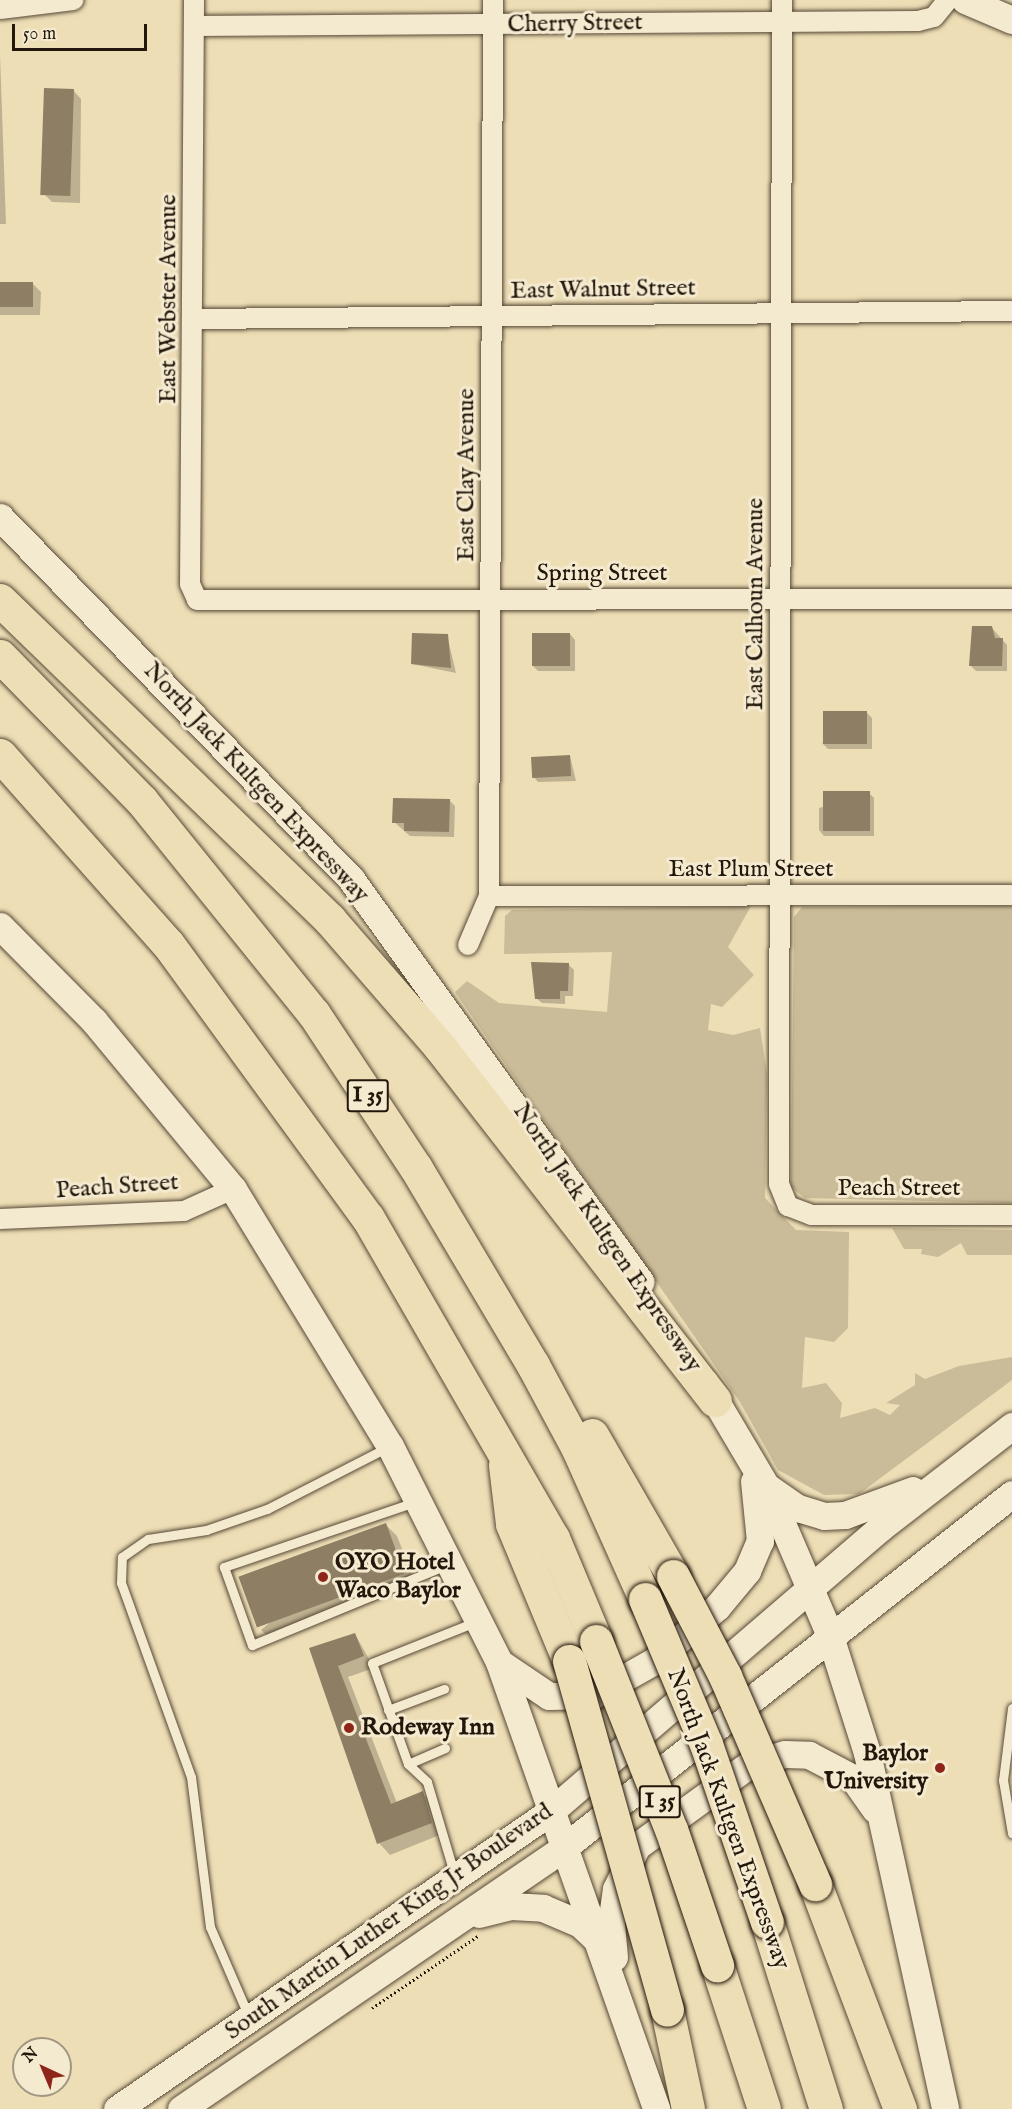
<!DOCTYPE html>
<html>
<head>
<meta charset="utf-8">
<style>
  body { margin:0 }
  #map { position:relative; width:1012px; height:2109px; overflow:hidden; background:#eedeb6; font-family:"IM FELL English",serif }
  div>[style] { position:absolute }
  .green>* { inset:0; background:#cbbc99 }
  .shadow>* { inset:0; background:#0003 }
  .building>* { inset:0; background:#8d7e64; transform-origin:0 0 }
  .path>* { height:3px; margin-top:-1.5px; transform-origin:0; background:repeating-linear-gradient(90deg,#23170b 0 1.5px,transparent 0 4.5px) }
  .roads { filter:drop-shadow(0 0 2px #564936) drop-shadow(0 0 2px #564936) }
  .lane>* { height:9px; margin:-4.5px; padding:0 4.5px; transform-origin:4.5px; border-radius:4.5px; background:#f4ead0 }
  .street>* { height:20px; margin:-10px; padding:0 10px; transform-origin:10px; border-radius:10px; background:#f4ead0 }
  .secondary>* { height:27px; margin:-13.5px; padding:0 13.5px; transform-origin:13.5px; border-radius:13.5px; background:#f4ead0 }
  .highway>* { height:33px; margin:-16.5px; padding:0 16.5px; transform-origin:16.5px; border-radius:16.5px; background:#eedeb6 }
  .bridges { filter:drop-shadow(0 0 2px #23170b) drop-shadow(0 0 2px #23170b) }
  .highway-bridge>* { height:33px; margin:-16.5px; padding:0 16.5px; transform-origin:16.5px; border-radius:16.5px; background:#eedeb6 }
  .dots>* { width:16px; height:16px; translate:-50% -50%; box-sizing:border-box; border:3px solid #f4ead0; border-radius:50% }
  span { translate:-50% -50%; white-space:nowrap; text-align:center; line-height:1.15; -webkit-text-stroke:6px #f4ead0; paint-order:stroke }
  .shield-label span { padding:2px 4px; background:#f4ead0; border:2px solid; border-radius:4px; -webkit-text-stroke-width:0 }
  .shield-label { font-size:22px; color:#23170b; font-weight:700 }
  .street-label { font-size:24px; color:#23170b }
  .poi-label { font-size:24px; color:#23170b; font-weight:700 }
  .left { translate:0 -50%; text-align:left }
  .right { translate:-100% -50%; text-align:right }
  .north { position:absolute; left:12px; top:2037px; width:60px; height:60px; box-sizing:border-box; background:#f4ead0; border:2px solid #a09681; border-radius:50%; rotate:316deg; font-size:16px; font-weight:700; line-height:24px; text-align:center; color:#23170b }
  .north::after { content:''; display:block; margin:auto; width:21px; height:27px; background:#8f2418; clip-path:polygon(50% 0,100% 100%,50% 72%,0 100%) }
  .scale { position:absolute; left:12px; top:24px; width:135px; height:27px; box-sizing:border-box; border:3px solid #23170b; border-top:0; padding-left:8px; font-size:18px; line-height:21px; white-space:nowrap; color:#23170b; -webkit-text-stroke:4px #f4ead0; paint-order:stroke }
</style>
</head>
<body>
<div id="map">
  <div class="green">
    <div style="clip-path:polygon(751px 906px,728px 947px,754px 975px,722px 1007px,711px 1004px,708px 1030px,733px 1035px,760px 1028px,767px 1074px,765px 1198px,796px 1230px,849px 1232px,848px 1328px,834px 1342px,805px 1337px,802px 1388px,826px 1383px,842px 1403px,840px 1418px,875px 1408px,890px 1415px,900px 1405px,886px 1403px,915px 1385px,915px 1373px,925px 1379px,959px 1366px,1012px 1357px,1012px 1380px,859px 1494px,824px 1495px,778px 1470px,740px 1402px,455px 992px,467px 981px,499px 1003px,607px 1012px,612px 952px,504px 954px,505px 916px,512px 910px)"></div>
    <div style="clip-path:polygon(1012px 906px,1012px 1203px,805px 1198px,791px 1187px,794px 917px,802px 907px)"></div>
    <div style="clip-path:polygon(892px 1228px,1012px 1230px,1012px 1255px,967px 1255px,961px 1243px,938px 1257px,921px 1254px,922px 1249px,904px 1249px)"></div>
  </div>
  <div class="shadow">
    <div style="clip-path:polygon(0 55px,6px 224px,0 224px)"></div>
    <div style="clip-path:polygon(73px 90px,81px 99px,80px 203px,52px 202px,44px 194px)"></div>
    <div style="clip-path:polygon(0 283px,32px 283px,41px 292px,40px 315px,0 315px)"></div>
    <div style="clip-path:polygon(991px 627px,1007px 645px,1007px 671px,976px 671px,970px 665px)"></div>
    <div style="clip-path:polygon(570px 634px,575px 640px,575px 671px,538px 671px,533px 666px)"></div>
    <div style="clip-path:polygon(447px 635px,456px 673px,412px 664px)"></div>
    <div style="clip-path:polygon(866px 712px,872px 718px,872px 749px,828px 749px,822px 743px)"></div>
    <div style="clip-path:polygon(570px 756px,576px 781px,538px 782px,533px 776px)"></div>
    <div style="clip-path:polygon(869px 793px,874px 798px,874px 836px,824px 836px,819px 830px,819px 808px)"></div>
    <div style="clip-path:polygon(449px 800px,455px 806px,454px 837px,410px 836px,394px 822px)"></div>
    <div style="clip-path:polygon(568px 964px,574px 970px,573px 996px,565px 996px,565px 1004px,542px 1003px,536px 998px)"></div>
    <div style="clip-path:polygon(386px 1525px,397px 1536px,416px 1585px,272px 1641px,261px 1630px)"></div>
    <div style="clip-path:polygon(355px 1634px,374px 1668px,348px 1677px,397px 1803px,422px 1793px,433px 1804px,442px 1834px,390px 1855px,379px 1843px,311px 1649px)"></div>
  </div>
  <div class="building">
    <div style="left:44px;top:88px;width:30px;height:107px;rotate:2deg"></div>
    <div style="left:0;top:282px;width:33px;height:25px"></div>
    <div style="clip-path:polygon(972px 626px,992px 626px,995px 638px,1003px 638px,1002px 666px,969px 666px)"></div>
    <div style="clip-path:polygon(412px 633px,448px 634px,451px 668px,411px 664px)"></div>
    <div style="left:532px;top:633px;width:38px;height:33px"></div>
    <div style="left:823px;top:711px;width:44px;height:33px"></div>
    <div style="left:570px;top:755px;width:21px;height:39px;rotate:87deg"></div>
    <div style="left:823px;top:791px;width:47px;height:40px"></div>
    <div style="clip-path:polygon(393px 798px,450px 799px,449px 832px,404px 831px,404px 823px,392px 823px)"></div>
    <div style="clip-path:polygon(531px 962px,569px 963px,568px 991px,560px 991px,560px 999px,535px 999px)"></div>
    <div style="left:386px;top:1523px;width:54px;height:157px;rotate:70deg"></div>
    <div style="clip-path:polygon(355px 1633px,364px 1656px,338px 1666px,391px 1804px,423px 1791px,432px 1823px,377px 1844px,309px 1648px)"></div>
  </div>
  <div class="path">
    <div style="left:372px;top:2008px;width:128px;rotate:-34.2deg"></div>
  </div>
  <div class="roads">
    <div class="lane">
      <div style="left:415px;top:1502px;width:202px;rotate:161.2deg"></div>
      <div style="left:224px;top:1567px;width:83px;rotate:70.3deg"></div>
      <div style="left:252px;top:1645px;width:210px;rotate:-22.4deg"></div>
      <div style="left:1012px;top:1708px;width:73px;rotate:97.1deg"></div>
      <div style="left:1003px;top:1780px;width:54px;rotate:80.4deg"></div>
      <div style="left:388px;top:1710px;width:60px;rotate:-20.6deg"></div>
      <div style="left:445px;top:1748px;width:40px;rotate:156.6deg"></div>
      <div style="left:408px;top:1764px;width:107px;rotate:-109.6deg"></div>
      <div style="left:372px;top:1663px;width:111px;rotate:-21.7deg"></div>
      <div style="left:408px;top:1764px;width:26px;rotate:43deg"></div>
      <div style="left:427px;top:1782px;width:95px;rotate:73.5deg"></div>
      <div style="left:249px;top:2017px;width:98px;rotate:-113.4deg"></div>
      <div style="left:210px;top:1927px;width:151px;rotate:-97.2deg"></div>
      <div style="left:191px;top:1777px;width:206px;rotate:-109.8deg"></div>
      <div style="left:121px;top:1583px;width:26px;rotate:-88deg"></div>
      <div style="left:122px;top:1557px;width:32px;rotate:-35deg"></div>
      <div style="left:148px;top:1539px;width:59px;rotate:-8.8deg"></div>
      <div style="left:206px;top:1530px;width:65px;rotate:-19deg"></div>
      <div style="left:267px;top:1509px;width:136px;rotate:-27.1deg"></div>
    </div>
    <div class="street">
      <div style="left:194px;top:0;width:584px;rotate:90.39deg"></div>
      <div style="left:190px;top:584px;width:17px;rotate:66deg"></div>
      <div style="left:197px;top:600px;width:815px;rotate:-0.07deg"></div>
      <div style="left:782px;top:0;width:1184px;rotate:90.15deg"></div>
      <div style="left:779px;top:1184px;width:24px;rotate:68deg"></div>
      <div style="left:788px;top:1206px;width:25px;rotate:21deg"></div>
      <div style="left:811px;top:1215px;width:201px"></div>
      <div style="left:0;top:9px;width:74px;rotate:-7deg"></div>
      <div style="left:194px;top:26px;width:724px;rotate:-0.4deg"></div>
      <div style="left:918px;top:21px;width:16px;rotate:-14deg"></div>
      <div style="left:934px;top:17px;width:22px;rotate:-51deg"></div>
      <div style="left:195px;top:319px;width:817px;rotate:-0.56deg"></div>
      <div style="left:489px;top:896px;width:523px;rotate:-0.11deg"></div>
      <div style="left:468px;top:945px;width:53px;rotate:-66.8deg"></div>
      <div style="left:489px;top:896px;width:896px;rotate:-89.74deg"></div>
      <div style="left:0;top:1219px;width:184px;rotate:-2.5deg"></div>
      <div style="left:184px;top:1211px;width:54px;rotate:-24.2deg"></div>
    </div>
    <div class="secondary">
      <div style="left:965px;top:0;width:51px;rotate:23.1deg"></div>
      <div style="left:0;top:517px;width:504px;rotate:45.88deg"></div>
      <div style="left:351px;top:879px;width:496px;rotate:54.3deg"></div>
      <div style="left:0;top:926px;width:134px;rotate:45.3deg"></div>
      <div style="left:94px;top:1021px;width:218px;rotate:50.4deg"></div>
      <div style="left:233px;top:1189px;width:301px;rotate:58.6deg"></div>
      <div style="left:390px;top:1446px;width:242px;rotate:63.2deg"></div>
      <div style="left:499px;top:1662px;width:474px;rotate:70.6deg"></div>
      <div style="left:705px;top:1383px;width:120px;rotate:59.4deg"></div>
      <div style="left:766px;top:1486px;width:160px;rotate:66.8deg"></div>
      <div style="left:829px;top:1633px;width:126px;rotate:72.4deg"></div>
      <div style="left:867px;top:1753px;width:364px;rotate:77.6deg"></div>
      <div style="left:766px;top:1486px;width:39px;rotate:35deg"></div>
      <div style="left:798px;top:1508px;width:27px;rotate:17deg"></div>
      <div style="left:824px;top:1516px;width:21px;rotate:-3deg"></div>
      <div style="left:845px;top:1515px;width:72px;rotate:-20.2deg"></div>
      <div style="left:500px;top:1663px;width:59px;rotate:34deg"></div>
      <div style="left:549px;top:1696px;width:45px;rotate:-1.3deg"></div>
      <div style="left:594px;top:1695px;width:69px;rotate:-29.5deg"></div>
      <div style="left:654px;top:1661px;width:83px;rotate:-40.6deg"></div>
      <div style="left:717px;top:1607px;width:47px;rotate:-50.2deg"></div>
      <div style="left:747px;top:1571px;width:33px;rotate:-67deg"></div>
      <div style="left:760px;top:1541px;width:60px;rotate:-95.7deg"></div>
      <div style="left:479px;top:1914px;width:32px;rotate:-14deg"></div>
      <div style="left:510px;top:1906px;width:33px;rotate:3deg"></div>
      <div style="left:543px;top:1908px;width:39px;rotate:23deg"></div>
      <div style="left:579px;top:1923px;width:25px;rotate:43deg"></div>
      <div style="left:614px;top:1957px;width:33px;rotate:-95deg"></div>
      <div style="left:611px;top:1924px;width:35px;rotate:-82deg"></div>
      <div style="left:616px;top:1889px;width:48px;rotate:-64deg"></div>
      <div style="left:637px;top:1846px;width:140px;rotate:-36deg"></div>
      <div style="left:750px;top:1764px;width:36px;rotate:-16deg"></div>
      <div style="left:785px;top:1754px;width:24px;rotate:2deg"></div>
      <div style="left:809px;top:1755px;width:50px;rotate:27.6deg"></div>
      <div style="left:853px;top:1778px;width:38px;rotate:55deg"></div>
      <div style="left:117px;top:2109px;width:525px;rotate:-34.45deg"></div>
      <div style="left:550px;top:1812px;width:435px;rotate:-40.7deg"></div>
      <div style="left:880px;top:1528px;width:167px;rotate:-37.7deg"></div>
      <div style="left:181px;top:2109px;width:461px;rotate:-34.3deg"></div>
      <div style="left:562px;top:1849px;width:573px;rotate:-38.27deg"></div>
    </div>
    <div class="highway">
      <div style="left:0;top:600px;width:460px;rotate:44.1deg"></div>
      <div style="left:330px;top:920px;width:167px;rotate:49.1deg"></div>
      <div style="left:439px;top:1046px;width:449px;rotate:52.1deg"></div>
      <div style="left:0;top:656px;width:203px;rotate:45.6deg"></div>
      <div style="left:142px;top:801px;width:274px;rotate:51.1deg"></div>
      <div style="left:314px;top:1014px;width:185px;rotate:56.5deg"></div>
      <div style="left:416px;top:1168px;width:229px;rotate:59.3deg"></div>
      <div style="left:533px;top:1365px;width:95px;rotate:61.8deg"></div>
      <div style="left:578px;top:1449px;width:164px;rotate:65.9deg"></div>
      <div style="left:0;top:755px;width:253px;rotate:48.4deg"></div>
      <div style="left:168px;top:944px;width:339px;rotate:53.9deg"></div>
      <div style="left:368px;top:1218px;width:370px;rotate:60deg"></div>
      <div style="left:553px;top:1538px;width:112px;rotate:67.3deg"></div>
      <div style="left:592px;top:1435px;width:163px;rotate:60.1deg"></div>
      <div style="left:505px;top:1465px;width:59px;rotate:83.2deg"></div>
      <div style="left:512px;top:1524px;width:148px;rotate:67.4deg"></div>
      <div style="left:815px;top:1884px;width:241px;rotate:69.3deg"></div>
      <div style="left:767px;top:1922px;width:196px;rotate:72.5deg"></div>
      <div style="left:717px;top:1965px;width:151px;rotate:71.9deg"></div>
      <div style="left:667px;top:2010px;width:101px;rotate:78deg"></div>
    </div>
  </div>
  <div class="bridges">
    <div class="highway-bridge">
      <div style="left:673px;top:1576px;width:113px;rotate:62.5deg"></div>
      <div style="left:725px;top:1676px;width:227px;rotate:66.6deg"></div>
      <div style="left:645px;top:1599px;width:157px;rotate:67.2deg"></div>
      <div style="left:706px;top:1744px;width:188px;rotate:71.1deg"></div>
      <div style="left:596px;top:1641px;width:202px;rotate:68.3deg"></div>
      <div style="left:671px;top:1829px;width:144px;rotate:71.3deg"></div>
      <div style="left:569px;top:1661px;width:362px;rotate:74.3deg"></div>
    </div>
  </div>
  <div class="dots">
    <div style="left:323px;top:1577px;background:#8f2418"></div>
    <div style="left:349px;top:1728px;background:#8f2418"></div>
    <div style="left:940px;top:1768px;background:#8f2418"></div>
  </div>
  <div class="shield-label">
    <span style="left:368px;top:1096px">I 35</span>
    <span style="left:660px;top:1802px">I 35</span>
  </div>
  <div class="street-label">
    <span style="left:575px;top:24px;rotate:-1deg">Cherry Street</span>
    <span style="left:603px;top:290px;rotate:-1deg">East Walnut Street</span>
    <span style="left:169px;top:299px;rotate:-90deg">East Webster Avenue</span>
    <span style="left:467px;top:475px;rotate:-90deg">East Clay Avenue</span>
    <span style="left:602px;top:574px">Spring Street</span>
    <span style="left:756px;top:604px;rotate:-90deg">East Calhoun Avenue</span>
    <span style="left:256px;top:783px;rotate:47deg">North Jack Kultgen Expressway</span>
    <span style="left:751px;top:870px">East Plum Street</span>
    <span style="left:117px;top:1187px;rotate:-4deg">Peach Street</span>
    <span style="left:899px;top:1189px">Peach Street</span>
    <span style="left:607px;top:1238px;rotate:56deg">North Jack Kultgen Expressway</span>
    <span style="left:728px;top:1819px;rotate:70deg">North Jack Kultgen Expressway</span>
    <span style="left:389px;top:1922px;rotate:-35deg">South Martin Luther King Jr Boulevard</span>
  </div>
  <div class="poi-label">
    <span class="left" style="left:335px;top:1577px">OYO Hotel<br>Waco Baylor</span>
    <span class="left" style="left:361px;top:1728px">Rodeway Inn</span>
    <span class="right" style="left:928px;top:1768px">Baylor<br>University</span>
  </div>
  <div class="north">N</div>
  <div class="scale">50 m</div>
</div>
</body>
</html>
